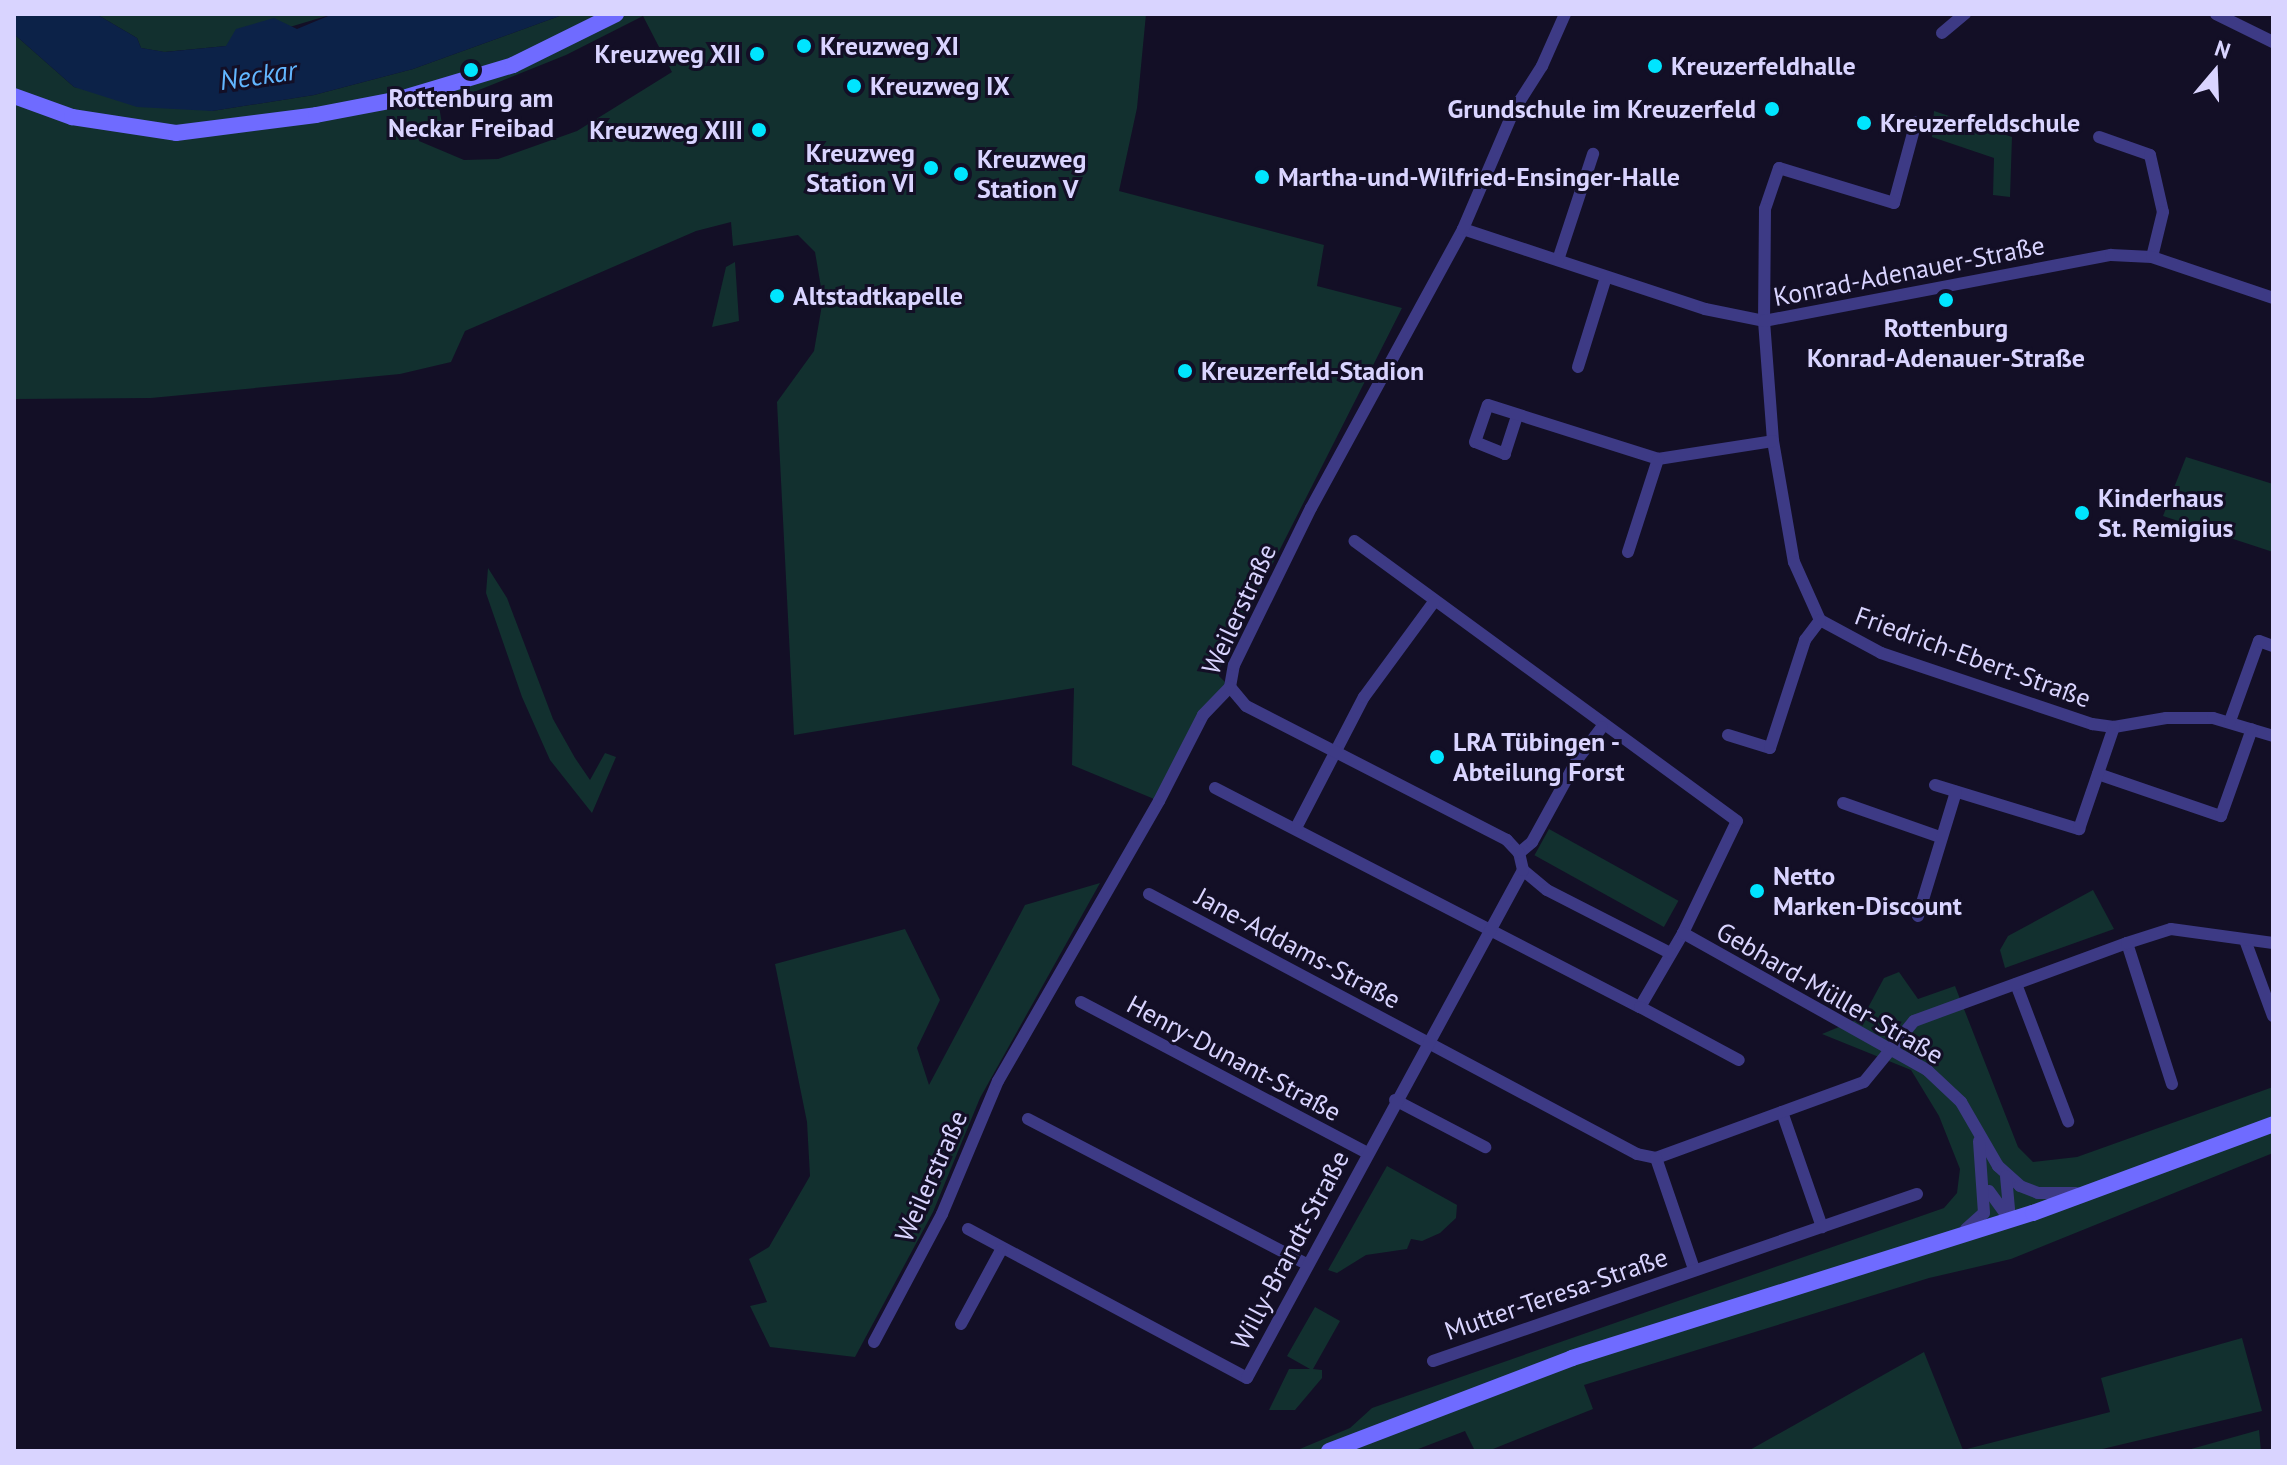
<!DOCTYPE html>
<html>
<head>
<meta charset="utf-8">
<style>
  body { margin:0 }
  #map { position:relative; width:2287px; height:1465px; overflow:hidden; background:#130f26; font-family:"PT Sans",sans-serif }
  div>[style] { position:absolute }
  .green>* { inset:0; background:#12302f; transform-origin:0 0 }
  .water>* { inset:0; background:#0c2248 }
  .street>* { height:12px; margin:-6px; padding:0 6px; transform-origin:6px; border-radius:6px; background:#3d3a85 }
  .secondary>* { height:16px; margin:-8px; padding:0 8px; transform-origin:8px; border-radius:8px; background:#6f6bff }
  .dots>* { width:22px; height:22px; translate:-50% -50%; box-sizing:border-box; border:4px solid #130f26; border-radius:50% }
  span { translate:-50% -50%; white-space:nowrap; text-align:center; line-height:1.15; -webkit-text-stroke:6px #130f26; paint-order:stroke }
  .poi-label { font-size:26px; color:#d9d4ff; font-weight:700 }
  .left { translate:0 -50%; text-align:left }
  .right { translate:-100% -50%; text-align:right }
  .street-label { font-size:26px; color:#d9d4ff }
  .water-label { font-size:28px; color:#62b6ff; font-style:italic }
  .frame { position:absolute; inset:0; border:16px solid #d9d4ff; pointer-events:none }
  .north { position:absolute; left:2175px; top:32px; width:80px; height:80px; -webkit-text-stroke:6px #130f26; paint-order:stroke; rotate:19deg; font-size:22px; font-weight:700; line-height:32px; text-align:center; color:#d9d4ff }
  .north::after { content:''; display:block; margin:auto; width:28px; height:36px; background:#d9d4ff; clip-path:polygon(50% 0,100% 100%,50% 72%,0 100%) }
</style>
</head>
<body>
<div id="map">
  <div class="green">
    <div style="clip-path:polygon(96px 14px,333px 14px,226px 46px,164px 52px,141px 48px,137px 38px)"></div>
    <div style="clip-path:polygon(evenodd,565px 14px,1146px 14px,1137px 108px,1119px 191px,1324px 245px,1317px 286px,1402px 308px,1220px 668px,1219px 676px,1230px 687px,1210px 704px,1159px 801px,1072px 765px,1074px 688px,794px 735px,777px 402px,814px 351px,823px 299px,815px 252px,798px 235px,733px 246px,731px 222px,696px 231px,465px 331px,451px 362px,400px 374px,151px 398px,14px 399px,14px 34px,74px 87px,212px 111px,314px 95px,413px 69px,565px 14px,643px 16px,672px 72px,577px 131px,498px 159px,464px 160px,419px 141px,416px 126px,442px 124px,439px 106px,566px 55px,643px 16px)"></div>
    <div style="clip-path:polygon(1934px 111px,2012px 137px,2010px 197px,1993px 195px,1994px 158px,1932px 137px)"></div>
    <div style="clip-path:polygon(735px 262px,739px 321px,712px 327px,726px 267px)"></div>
    <div style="clip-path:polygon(2186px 457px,2273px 484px,2273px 552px,2163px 516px)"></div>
    <div style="clip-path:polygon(488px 568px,507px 598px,553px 719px,575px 758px,590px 780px,605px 753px,616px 757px,592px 813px,550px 760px,522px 697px,486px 593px)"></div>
    <div style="left:1549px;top:829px;width:148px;height:30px;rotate:29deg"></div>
    <div style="clip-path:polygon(1100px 883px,980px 1098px,933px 1212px,855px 1357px,770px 1347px,750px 1306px,767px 1302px,749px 1259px,769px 1247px,810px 1176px,807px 1122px,775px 964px,905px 929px,940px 1000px,917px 1048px,929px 1085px,1025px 905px)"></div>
    <div style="clip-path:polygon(2093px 890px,2114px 929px,2005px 968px,2000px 950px,2008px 936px)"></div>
    <div style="clip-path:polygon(1899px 972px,1918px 999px,1955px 986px,2018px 1147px,2033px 1162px,2077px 1157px,2273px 1087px,2273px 1153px,2011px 1259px,1929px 1278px,1584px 1385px,1593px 1409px,1488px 1451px,1475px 1451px,1465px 1431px,1413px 1451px,1295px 1451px,1350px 1428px,1372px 1408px,1944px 1208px,1957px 1193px,1960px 1169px,1939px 1116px,1911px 1070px,1822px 1034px,1863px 1017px,1884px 978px)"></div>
    <div style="clip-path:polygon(1387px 1166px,1457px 1205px,1456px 1218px,1440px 1233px,1422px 1241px,1411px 1239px,1407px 1249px,1366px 1255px,1337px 1273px,1328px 1270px)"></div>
    <div style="clip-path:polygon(1315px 1307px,1340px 1321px,1313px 1369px,1322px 1370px,1322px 1378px,1295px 1410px,1269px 1410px,1289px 1369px,1310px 1369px,1287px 1356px)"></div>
    <div style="clip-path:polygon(2242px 1338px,2262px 1411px,2094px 1451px,1748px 1451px,1924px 1352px,1963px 1450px,2110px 1412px,2101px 1378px)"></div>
    <div style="clip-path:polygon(2259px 1430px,2261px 1451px,2184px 1451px)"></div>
  </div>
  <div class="water">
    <div style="clip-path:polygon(14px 14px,96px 14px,137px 38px,141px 48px,165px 52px,226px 46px,236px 29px,274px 18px,297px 29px,333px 14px,565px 14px,413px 69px,314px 95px,212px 111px,137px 107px,74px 87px,14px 34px)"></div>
  </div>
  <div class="street">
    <div style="left:2216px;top:14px;width:64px;rotate:26.2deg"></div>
    <div style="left:1942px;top:33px;width:30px;rotate:-40deg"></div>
    <div style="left:1916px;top:122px;width:84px;rotate:105.2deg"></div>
    <div style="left:1894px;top:203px;width:120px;rotate:-163.1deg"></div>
    <div style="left:1779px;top:168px;width:43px;rotate:108.9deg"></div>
    <div style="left:1765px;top:209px;width:112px;rotate:90.5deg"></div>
    <div style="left:1764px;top:321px;width:120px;rotate:85.7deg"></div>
    <div style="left:1773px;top:441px;width:123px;rotate:80.2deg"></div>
    <div style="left:1794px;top:562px;width:64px;rotate:65.9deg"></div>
    <div style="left:1820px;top:620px;width:69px;rotate:28.4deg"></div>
    <div style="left:1881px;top:653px;width:223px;rotate:18.6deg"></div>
    <div style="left:2092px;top:724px;width:22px;rotate:8deg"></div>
    <div style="left:2114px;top:727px;width:53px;rotate:-9.8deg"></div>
    <div style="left:2166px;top:718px;width:47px"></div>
    <div style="left:2213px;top:718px;width:63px;rotate:16.7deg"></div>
    <div style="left:2099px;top:137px;width:54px;rotate:19.4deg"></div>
    <div style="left:2150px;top:155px;width:58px;rotate:77.2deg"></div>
    <div style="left:2163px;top:212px;width:46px;rotate:103.7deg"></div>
    <div style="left:1463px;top:229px;width:255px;rotate:18.3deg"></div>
    <div style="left:1705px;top:309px;width:60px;rotate:11.5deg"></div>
    <div style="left:1764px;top:321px;width:353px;rotate:-10.8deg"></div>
    <div style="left:2111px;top:255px;width:41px;rotate:2.8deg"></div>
    <div style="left:2152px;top:257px;width:128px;rotate:18.7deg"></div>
    <div style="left:1558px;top:260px;width:112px;rotate:-71.7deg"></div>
    <div style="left:1578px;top:367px;width:94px;rotate:-72.7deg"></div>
    <div style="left:1517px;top:416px;width:40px;rotate:108deg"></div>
    <div style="left:1505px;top:454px;width:32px;rotate:-158deg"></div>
    <div style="left:1475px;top:442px;width:39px;rotate:-71deg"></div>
    <div style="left:1488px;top:405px;width:178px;rotate:17.6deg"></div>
    <div style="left:1658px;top:459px;width:116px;rotate:-8.9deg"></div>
    <div style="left:1628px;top:552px;width:98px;rotate:-72.1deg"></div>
    <div style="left:1230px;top:687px;width:22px;rotate:-80deg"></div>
    <div style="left:1234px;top:665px;width:175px;rotate:-63.9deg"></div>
    <div style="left:1311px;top:508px;width:318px;rotate:-61.4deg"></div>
    <div style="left:1463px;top:229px;width:129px;rotate:-66.8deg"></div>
    <div style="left:1514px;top:110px;width:52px;rotate:-57.5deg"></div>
    <div style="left:1542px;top:66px;width:57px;rotate:-66.1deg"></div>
    <div style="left:2230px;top:721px;width:85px;rotate:-70.1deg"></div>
    <div style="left:2259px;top:641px;width:15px;rotate:20deg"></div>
    <div style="left:1728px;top:735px;width:44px;rotate:17.2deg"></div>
    <div style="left:1770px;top:748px;width:114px;rotate:-72deg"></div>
    <div style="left:1805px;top:640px;width:25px;rotate:-53deg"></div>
    <div style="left:2098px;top:774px;width:130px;rotate:18.9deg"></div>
    <div style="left:2221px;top:816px;width:92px;rotate:-70.4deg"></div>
    <div style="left:1935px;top:785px;width:151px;rotate:17deg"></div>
    <div style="left:2079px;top:829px;width:108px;rotate:-71.1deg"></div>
    <div style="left:1215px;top:788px;width:478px;rotate:27.3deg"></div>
    <div style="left:1640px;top:1007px;width:86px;rotate:-59.8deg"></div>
    <div style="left:1683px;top:933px;width:124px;rotate:-64.3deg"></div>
    <div style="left:1737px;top:821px;width:474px;rotate:-143.8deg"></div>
    <div style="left:1843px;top:803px;width:103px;rotate:19.3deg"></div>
    <div style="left:1297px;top:826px;width:145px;rotate:-62.6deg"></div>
    <div style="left:1364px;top:697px;width:117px;rotate:-53.7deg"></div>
    <div style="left:1519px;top:853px;width:17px;rotate:-40deg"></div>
    <div style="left:1532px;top:842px;width:94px;rotate:-61.2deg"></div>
    <div style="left:1577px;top:760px;width:41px;rotate:-52.9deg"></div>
    <div style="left:1523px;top:870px;width:31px;rotate:40deg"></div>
    <div style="left:1547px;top:890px;width:138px;rotate:27.1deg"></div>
    <div style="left:1149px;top:894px;width:553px;rotate:28.05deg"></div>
    <div style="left:1637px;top:1154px;width:19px;rotate:12deg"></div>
    <div style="left:1918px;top:916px;width:130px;rotate:-73deg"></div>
    <div style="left:1683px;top:933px;width:280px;rotate:29.3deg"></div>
    <div style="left:1927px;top:1070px;width:47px;rotate:43.3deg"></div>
    <div style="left:1961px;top:1102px;width:74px;rotate:60deg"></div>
    <div style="left:1998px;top:1166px;width:30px;rotate:42deg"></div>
    <div style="left:2020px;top:1186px;width:19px;rotate:21deg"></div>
    <div style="left:2038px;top:1193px;width:38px"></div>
    <div style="left:2245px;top:940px;width:81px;rotate:69.8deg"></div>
    <div style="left:2127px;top:943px;width:148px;rotate:72.3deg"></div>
    <div style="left:2016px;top:984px;width:147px;rotate:69.2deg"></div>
    <div style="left:1081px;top:1002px;width:323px;rotate:27.8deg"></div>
    <div style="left:1640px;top:1007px;width:112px;rotate:28.2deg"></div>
    <div style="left:1395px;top:1100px;width:102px;rotate:27.6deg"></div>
    <div style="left:1782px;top:1112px;width:122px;rotate:70.8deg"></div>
    <div style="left:1028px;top:1119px;width:314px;rotate:27.5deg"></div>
    <div style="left:1656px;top:1158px;width:221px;rotate:-20.1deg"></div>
    <div style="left:1864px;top:1082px;width:79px;rotate:-50.7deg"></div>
    <div style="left:1914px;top:1021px;width:227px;rotate:-20.1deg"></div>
    <div style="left:2127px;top:943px;width:46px;rotate:-17.7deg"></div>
    <div style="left:2171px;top:929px;width:103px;rotate:7.8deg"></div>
    <div style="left:1656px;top:1158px;width:117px;rotate:71.1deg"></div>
    <div style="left:2006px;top:1176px;width:44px;rotate:84.8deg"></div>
    <div style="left:1989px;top:1191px;width:36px;rotate:54deg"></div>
    <div style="left:968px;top:1229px;width:316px;rotate:28.1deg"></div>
    <div style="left:1247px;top:1378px;width:578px;rotate:-61.48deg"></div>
    <div style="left:1523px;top:870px;width:17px;rotate:-103deg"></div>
    <div style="left:1519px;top:853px;width:18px;rotate:-133deg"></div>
    <div style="left:1507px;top:840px;width:293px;rotate:-152.8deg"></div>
    <div style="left:1246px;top:706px;width:25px;rotate:-130deg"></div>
    <div style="left:1966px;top:1229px;width:24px;rotate:-42deg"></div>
    <div style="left:1984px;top:1213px;width:72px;rotate:-94deg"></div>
    <div style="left:961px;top:1324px;width:84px;rotate:-61.6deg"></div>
    <div style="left:874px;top:1342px;width:145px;rotate:-62deg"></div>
    <div style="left:942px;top:1214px;width:144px;rotate:-67.2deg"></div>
    <div style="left:998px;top:1081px;width:323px;rotate:-60.1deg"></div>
    <div style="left:1159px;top:801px;width:97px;rotate:-62.9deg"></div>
    <div style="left:1203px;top:715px;width:39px;rotate:-46deg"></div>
    <div style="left:1433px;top:1361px;width:512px;rotate:-19.04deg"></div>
  </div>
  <div class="secondary">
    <div style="left:14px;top:96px;width:62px;rotate:19.9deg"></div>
    <div style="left:72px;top:117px;width:105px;rotate:8.7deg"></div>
    <div style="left:176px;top:133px;width:141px;rotate:-7.3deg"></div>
    <div style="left:316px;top:115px;width:86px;rotate:-10.8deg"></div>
    <div style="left:400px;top:99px;width:118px;rotate:-16.7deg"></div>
    <div style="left:513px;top:65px;width:115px;rotate:-26.3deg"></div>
    <div style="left:1329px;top:1451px;width:260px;rotate:-20.9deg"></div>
    <div style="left:1572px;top:1358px;width:483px;rotate:-17.5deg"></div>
    <div style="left:2033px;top:1213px;width:256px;rotate:-20.3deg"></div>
  </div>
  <div class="dots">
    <div style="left:804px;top:46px;background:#00e5ff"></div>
    <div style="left:757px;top:54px;background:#00e5ff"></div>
    <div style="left:1655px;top:66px;background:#00e5ff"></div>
    <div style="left:471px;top:70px;background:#00e5ff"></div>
    <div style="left:854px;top:86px;background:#00e5ff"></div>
    <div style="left:1772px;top:109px;background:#00e5ff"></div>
    <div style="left:1864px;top:123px;background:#00e5ff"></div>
    <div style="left:759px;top:130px;background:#00e5ff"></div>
    <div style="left:931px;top:168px;background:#00e5ff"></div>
    <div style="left:961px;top:174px;background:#00e5ff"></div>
    <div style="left:1262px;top:177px;background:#00e5ff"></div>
    <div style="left:777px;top:296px;background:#00e5ff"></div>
    <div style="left:1946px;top:300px;background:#00e5ff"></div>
    <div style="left:1185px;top:371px;background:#00e5ff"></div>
    <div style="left:2082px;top:513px;background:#00e5ff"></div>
    <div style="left:1437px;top:757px;background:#00e5ff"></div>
    <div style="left:1757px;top:891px;background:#00e5ff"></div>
  </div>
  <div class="poi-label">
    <span class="left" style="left:820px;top:46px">Kreuzweg XI</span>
    <span class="right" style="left:741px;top:54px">Kreuzweg XII</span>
    <span class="left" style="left:1671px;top:66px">Kreuzerfeldhalle</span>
    <span class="left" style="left:870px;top:86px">Kreuzweg IX</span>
    <span style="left:471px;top:113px">Rottenburg am<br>Neckar Freibad</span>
    <span class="right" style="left:1756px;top:109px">Grundschule im Kreuzerfeld</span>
    <span class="left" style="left:1880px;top:123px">Kreuzerfeldschule</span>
    <span class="right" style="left:743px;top:130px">Kreuzweg XIII</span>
    <span class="right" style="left:915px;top:168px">Kreuzweg<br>Station VI</span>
    <span class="left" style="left:977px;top:174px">Kreuzweg<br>Station V</span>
    <span class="left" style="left:1278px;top:177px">Martha-und-Wilfried-Ensinger-Halle</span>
    <span class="left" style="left:793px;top:296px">Altstadtkapelle</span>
    <span style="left:1946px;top:343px">Rottenburg<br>Konrad-Adenauer-Straße</span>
    <span class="left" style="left:1201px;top:371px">Kreuzerfeld-Stadion</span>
    <span class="left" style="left:2098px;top:513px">Kinderhaus<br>St. Remigius</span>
    <span class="left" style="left:1453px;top:757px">LRA Tübingen -<br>Abteilung Forst</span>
    <span class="left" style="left:1773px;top:891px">Netto<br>Marken-Discount</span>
  </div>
  <div class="street-label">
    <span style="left:1909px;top:271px;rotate:-11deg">Konrad-Adenauer-Straße</span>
    <span style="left:1239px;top:609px;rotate:-65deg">Weilerstraße</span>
    <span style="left:1973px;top:657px;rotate:20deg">Friedrich-Ebert-Straße</span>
    <span style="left:1298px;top:948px;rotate:28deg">Jane-Addams-Straße</span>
    <span style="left:1830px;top:993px;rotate:30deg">Gebhard-Müller-Straße</span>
    <span style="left:1234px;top:1058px;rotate:28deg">Henry-Dunant-Straße</span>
    <span style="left:931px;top:1176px;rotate:-66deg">Weilerstraße</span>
    <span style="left:1290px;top:1250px;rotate:-62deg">Willy-Brandt-Straße</span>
    <span style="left:1556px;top:1294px;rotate:-19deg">Mutter-Teresa-Straße</span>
  </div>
  <div class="water-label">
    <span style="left:258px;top:75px;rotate:-8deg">Neckar</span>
  </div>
  <div class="frame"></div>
  <div class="north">N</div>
</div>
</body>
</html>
